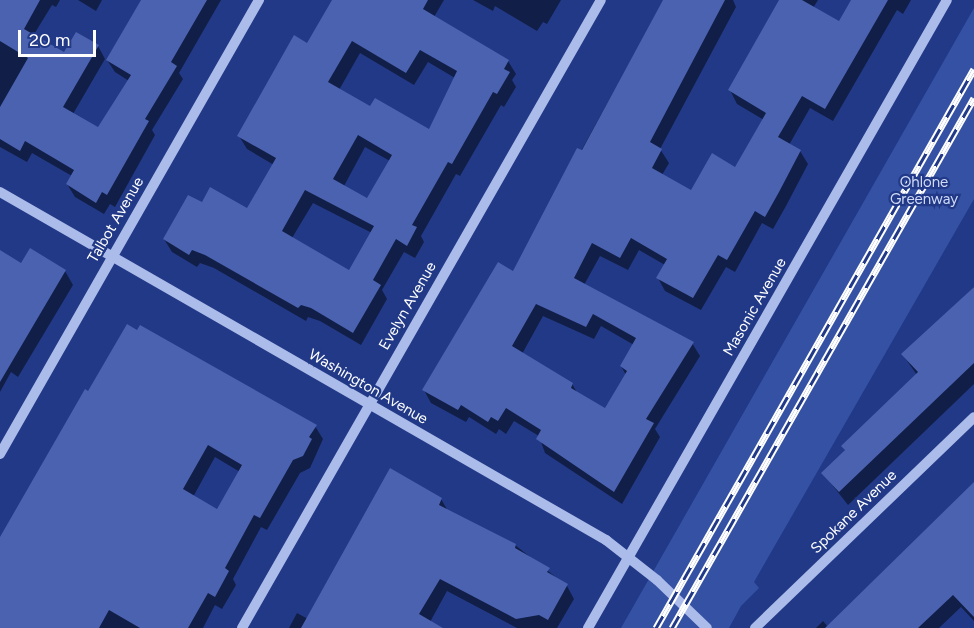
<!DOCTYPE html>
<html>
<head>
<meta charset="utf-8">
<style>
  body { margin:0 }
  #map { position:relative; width:974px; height:628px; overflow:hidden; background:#213987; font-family:Figtree,sans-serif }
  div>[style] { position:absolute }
  .green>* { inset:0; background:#3551a4 }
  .shadow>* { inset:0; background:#0007 }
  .building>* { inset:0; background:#4a62af }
  .minor>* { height:10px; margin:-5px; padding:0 5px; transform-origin:5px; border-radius:5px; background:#abbbea }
  .rail>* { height:7px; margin-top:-3.5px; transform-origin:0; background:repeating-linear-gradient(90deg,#213987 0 14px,#fff 0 28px); box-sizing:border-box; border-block:2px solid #fff }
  span { translate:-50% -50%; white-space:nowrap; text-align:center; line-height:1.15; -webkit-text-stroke:4.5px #213987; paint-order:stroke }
  .park-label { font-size:15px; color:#d0daf7 }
  .street-label { font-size:15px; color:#fff }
  .scale { position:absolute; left:18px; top:30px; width:78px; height:27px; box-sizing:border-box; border:3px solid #fff; border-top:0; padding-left:8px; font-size:18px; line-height:21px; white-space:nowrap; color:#fff; -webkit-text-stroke:4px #213987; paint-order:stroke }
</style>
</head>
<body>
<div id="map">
  <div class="green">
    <div style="clip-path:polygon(974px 8px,974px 199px,754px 582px,759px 588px,741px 606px,729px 628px,621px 628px)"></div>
  </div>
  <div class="shadow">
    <div style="clip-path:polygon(0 0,60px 0,56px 7px,52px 5px,33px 36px,64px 54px,98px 46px,105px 59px,73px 114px,98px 129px,129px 81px,115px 72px,107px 60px,143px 0,221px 0,179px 73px,183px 79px,152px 130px,155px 135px,115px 207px,110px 204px,104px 214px,75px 197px,67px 184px,72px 176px,32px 153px,27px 162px,0 147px)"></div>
    <div style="clip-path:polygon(78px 0,102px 0,96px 11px)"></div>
    <div style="clip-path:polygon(evenodd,333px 0,444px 0,434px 17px,508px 61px,516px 74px,512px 80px,516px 87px,504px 107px,501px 105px,460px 176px,456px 174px,421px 236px,424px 242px,415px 258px,404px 252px,382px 290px,387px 299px,361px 345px,320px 321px,308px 317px,306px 321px,214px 268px,200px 263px,197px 267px,172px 252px,164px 239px,202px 204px,248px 210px,274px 165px,247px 149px,239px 136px,308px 45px,333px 0,360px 53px,414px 85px,428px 62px,455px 78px,429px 132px,371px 108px,339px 90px,360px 53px,333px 0,365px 147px,390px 161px,367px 200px,344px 186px,365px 147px,333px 0,313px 203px,372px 233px,349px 272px,292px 238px,313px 203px)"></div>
    <div style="clip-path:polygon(473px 0,561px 0,547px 24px,543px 22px,537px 31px,495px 6px,493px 11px)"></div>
    <div style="clip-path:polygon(evenodd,664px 0,733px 0,736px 7px,660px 149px,669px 163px,662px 175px,692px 192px,736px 169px,764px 120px,737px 104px,730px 90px,781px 0,818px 0,813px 8px,839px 23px,866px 0,911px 0,903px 14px,897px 10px,833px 121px,810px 108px,789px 145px,800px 151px,808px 164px,786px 206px,773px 229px,762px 223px,735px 272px,726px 267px,701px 310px,665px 291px,658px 278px,665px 265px,639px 250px,628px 270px,600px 256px,584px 285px,692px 343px,700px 356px,655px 429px,660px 437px,622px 504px,545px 453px,539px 436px,514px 421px,506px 434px,499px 429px,496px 434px,469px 417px,466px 422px,431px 403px,424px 390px,514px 273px,664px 0,543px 316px,594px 339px,601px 326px,634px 345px,621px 366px,626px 375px,605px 411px,578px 394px,572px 384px,522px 354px,543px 316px)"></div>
    <div style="clip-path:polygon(30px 251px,65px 271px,73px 285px,18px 377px,11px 372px,0 392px,0 252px,22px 265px)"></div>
    <div style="clip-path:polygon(974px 287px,974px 384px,848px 505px,823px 473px,917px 375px,903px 355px)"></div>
    <div style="clip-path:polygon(evenodd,127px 326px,315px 426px,323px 439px,310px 468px,300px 473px,267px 530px,261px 527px,233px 579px,236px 585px,222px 609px,215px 605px,203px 628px,0 628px,0 540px,127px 326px,215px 457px,240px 472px,218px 511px,193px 497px,215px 457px)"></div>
    <div style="clip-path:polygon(974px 488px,974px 621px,961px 607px,939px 628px,816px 628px,823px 621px,828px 627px)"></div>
    <div style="clip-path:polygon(441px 499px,448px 511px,515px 545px,567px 586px,574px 599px,557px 628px,517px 628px,447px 591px,430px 622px,441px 628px,289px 628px,297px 613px,308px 619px)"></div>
  </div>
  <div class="building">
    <div style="clip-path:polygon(0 0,40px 0,24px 29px,64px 52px,76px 32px,99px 45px,63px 107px,98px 127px,131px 75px,106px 60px,141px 0,207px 0,171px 62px,177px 66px,145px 119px,149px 121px,107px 195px,102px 192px,96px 203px,66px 184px,74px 170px,25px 141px,20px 151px,0 139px,0 107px,28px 58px,0 41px)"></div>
    <div style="clip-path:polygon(evenodd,332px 0,428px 0,423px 9px,509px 60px,504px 69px,510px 72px,497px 94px,493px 92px,452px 164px,448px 162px,412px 225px,417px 227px,407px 246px,396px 239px,373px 280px,381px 285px,353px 333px,311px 308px,301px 305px,298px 308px,205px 255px,192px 250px,189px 255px,163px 239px,188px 195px,202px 202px,210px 187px,247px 208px,276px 158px,237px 136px,294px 35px,307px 43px,332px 0,352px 41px,406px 73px,420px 50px,457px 71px,429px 129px,375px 98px,370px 106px,328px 82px,352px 41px,332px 0,358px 135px,392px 155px,367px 198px,333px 179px,358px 135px,332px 0,305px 190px,374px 226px,349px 270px,282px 231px,305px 190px)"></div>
    <div style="clip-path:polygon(evenodd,663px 0,725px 0,650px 142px,662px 149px,652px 168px,691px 190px,712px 153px,735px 167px,766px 113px,728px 90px,779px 0,802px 0,839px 21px,851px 0,888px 0,825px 109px,802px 96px,778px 137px,801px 150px,779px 192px,765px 217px,755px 211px,727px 260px,718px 255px,693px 298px,656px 278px,667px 259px,631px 238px,620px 258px,592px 243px,574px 278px,694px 342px,646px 419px,654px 423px,614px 492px,536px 439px,541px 430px,506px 408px,498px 421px,491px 417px,488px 422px,461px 405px,458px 410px,422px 390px,498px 262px,513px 271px,577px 148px,582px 150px,663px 0,536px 304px,586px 327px,593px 314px,636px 338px,620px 366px,627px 371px,605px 408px,571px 388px,573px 383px,512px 346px,536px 304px)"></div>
    <div style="clip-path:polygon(30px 248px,66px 270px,0 382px,0 250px,21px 263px)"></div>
    <div style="clip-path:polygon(974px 287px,974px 363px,839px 492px,821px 473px,845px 450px,841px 446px,918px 372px,901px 354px)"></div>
    <div style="clip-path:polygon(evenodd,127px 324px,137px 330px,140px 325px,317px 425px,309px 437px,312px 439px,303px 456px,293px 460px,260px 518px,254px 515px,225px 568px,229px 571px,215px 597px,208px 593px,188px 628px,140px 628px,109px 610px,99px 628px,0 628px,0 537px,85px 389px,88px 391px,127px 324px,208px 445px,242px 465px,217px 509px,183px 489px,208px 445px)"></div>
    <div style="clip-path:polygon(390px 468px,442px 498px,439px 505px,516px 544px,515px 548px,550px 568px,547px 572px,568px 584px,548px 620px,539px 615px,516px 619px,440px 579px,419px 614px,443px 628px,301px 628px)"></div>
    <div style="clip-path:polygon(974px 482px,974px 617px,953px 595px,918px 628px,825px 628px)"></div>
  </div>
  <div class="minor">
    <div style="left:0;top:192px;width:699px;rotate:29.87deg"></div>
    <div style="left:606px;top:540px;width:65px;rotate:38.1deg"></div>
    <div style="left:657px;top:580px;width:69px;rotate:43.8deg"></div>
    <div style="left:0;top:454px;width:523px;rotate:-60.3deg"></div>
    <div style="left:242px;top:628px;width:723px;rotate:-60.25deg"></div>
    <div style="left:588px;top:628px;width:723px;rotate:-60.25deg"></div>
    <div style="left:755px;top:628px;width:304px;rotate:-43.9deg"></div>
  </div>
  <div class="rail">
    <div style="left:656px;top:628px;width:643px;rotate:-60.37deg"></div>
    <div style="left:672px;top:628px;width:610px;rotate:-60.33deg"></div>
  </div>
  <div class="park-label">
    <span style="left:924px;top:191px">Ohlone<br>Greenway</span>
  </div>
  <div class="street-label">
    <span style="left:116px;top:220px;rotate:-60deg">Talbot Avenue</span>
    <span style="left:408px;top:306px;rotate:-60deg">Evelyn Avenue</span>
    <span style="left:755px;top:307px;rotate:-60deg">Masonic Avenue</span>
    <span style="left:368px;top:387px;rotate:30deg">Washington Avenue</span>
    <span style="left:854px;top:512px;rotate:-44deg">Spokane Avenue</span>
  </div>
  <div class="scale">20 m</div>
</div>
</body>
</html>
